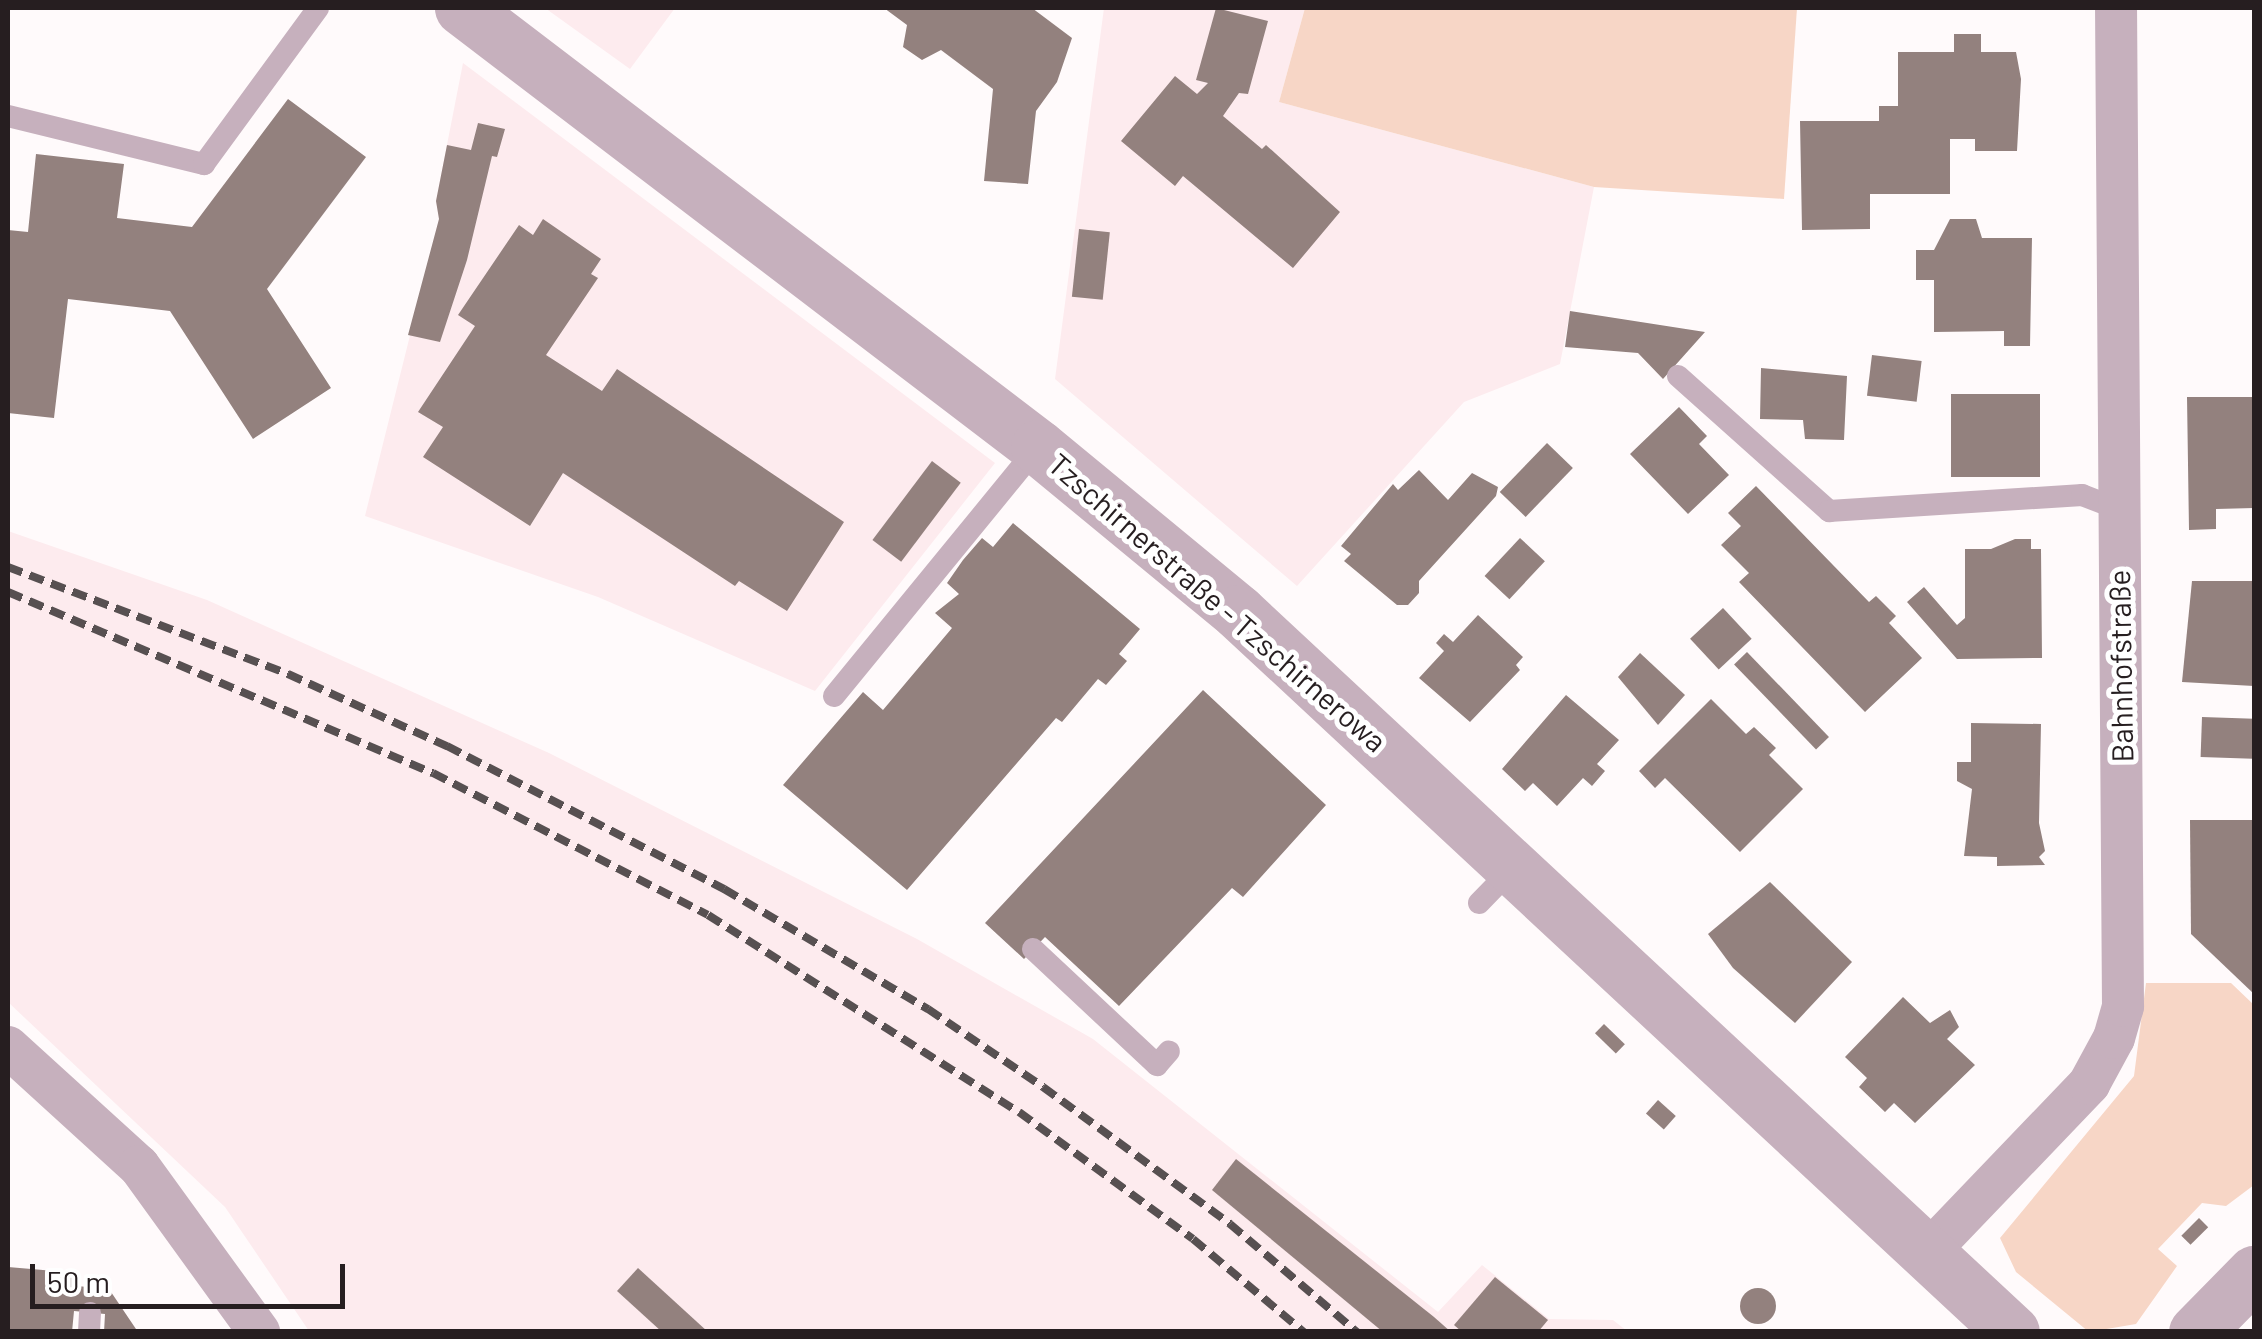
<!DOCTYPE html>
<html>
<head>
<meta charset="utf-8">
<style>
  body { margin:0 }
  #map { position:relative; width:2262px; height:1339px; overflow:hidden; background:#fffafb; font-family:Barlow,sans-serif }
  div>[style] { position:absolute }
  .built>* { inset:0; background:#fdebee }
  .green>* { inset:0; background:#f7d6c6 }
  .building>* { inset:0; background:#93817e; transform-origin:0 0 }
  .round { border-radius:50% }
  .service>* { height:22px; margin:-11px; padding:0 11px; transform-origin:11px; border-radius:11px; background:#c6b0bd }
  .minor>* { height:42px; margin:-21px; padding:0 21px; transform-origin:21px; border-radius:21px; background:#c6b0bd }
  .tertiary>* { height:55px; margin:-27.5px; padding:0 27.5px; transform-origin:27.5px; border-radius:27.5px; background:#c6b0bd }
  .rail>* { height:8px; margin-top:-4px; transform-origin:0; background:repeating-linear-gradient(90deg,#575051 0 15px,transparent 0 23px) }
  span { translate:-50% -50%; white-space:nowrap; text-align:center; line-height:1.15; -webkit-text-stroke:10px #fff; paint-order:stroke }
  .street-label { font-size:30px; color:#261e20 }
  .frame { position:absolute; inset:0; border:10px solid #261e20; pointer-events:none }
  .scale { position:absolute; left:30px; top:1264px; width:315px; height:45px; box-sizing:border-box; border:5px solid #261e20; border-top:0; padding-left:12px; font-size:30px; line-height:35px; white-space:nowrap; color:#261e20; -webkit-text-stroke:8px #fff; paint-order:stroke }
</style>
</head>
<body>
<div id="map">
  <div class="built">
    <div style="clip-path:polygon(545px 8px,675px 8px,630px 69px)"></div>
    <div style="clip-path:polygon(1104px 8px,1305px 8px,1279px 102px,1594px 187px,1560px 364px,1464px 402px,1297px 586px,1055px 379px)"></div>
    <div style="clip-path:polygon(463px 63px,995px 463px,815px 691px,598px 597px,365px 516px,439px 219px,436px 201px)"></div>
    <div style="clip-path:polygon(8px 531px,207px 600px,549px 753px,917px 939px,1093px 1039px,1438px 1312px,1482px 1265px,1549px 1319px,1613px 1320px,1627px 1331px,309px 1331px,225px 1207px,8px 1002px)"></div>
  </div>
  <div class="green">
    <div style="clip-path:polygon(1305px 8px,1797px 8px,1784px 199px,1594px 187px,1279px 102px)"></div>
    <div style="clip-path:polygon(2146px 983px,2231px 983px,2254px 1005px,2254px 1185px,2226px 1206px,2202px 1203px,2158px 1249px,2177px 1266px,2136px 1324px,2089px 1332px,2016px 1272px,2000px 1238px,2134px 1076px)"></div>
  </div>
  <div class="building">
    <div style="clip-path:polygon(884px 8px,1032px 8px,1072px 38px,1057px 82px,1036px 111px,1028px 184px,984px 181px,993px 89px,941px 50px,922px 60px,903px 47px,907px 25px)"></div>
    <div style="clip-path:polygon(1216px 8px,1268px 21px,1248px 94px,1239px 93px,1223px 116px,1262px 149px,1266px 145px,1340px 212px,1293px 268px,1183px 176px,1175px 186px,1121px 141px,1175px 76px,1197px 94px,1208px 83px,1196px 80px)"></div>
    <div style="clip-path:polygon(1954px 34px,1981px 34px,1981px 52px,2016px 52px,2021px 79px,2017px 151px,1975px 151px,1975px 139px,1950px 139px,1950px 194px,1870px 194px,1870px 229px,1802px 230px,1800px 121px,1879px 121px,1879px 106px,1898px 106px,1898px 52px,1954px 52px)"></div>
    <div style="clip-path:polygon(288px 99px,366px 157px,267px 289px,331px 388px,253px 439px,170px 311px,68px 299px,54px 418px,8px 413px,8px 230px,28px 232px,36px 154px,124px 164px,117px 218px,192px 227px)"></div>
    <div style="clip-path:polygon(478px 123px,505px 129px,497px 157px,492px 156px,467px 260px,440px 342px,408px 335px,439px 219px,436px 201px,447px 145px,471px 150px)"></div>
    <div style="clip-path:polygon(543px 219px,601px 259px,591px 274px,598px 278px,546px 355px,602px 391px,617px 369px,844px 522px,787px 611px,739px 581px,735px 586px,563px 473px,530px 526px,423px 457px,443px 427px,418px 412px,475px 326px,458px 315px,519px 225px,533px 235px)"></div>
    <div style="clip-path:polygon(1950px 219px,1976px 219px,1982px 238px,2032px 238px,2030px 346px,2004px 346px,2004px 331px,1934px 332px,1934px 280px,1916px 280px,1916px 250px,1934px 250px)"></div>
    <div style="left:1079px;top:229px;width:31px;height:68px;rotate:6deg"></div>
    <div style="clip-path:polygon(1570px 311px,1705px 332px,1663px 379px,1638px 353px,1565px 347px)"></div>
    <div style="left:1872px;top:355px;width:50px;height:41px;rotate:7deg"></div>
    <div style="clip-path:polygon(1761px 368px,1847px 376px,1844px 440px,1805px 439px,1803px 420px,1760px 419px)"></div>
    <div style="left:1951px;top:394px;width:89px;height:83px"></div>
    <div style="clip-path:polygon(2187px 397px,2254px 397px,2254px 508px,2216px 509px,2216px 529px,2189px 530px)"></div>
    <div style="clip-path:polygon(1679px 407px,1707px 436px,1699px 444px,1729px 475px,1688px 514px,1630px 454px)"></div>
    <div style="left:1547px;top:443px;width:36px;height:68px;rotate:44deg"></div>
    <div style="left:932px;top:461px;width:36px;height:99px;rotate:37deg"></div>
    <div style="clip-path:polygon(1419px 470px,1448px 500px,1472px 473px,1498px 487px,1496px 496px,1419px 581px,1419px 593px,1408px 605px,1397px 605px,1344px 561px,1351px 554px,1341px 546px,1393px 484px,1398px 490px)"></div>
    <div style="clip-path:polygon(1756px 486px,1869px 602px,1876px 596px,1896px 616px,1889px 623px,1922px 658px,1865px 712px,1739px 582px,1749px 573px,1721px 545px,1741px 526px,1728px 513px)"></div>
    <div style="clip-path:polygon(1013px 523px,1140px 629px,1119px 654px,1127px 661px,1106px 685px,1098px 679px,1062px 722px,1056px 718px,907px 890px,783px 785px,863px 692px,883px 710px,952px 628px,935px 613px,959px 594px,947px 583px,963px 560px,982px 538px,993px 547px)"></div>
    <div style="left:1520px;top:538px;width:34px;height:52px;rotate:43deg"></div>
    <div style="clip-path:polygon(2015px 539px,2031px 539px,2031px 549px,2041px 549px,2042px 658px,1957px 659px,1907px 602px,1924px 587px,1957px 625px,1965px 618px,1965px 549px,1991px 549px)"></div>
    <div style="clip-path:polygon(2192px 581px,2254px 581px,2254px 686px,2182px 682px)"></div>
    <div style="left:1723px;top:608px;width:42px;height:45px;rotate:47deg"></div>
    <div style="clip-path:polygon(1478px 615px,1523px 657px,1516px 665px,1520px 670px,1470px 722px,1419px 678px,1444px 651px,1436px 643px,1444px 634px,1453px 642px)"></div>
    <div style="left:1747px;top:652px;width:118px;height:18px;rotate:46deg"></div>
    <div style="clip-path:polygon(1640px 653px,1685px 695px,1658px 725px,1618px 677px)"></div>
    <div style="clip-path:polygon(1203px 690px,1326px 805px,1243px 897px,1232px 888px,1119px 1006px,1045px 937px,1024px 959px,985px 923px)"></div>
    <div style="clip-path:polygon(1566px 695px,1619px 740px,1597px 764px,1605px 771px,1592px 786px,1583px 778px,1557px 806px,1533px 783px,1525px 791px,1502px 769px)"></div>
    <div style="clip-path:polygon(1711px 699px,1746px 734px,1754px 727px,1776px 748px,1769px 755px,1803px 789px,1740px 852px,1665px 778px,1655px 788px,1639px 771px)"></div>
    <div style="left:2202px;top:717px;width:52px;height:40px;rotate:2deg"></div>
    <div style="clip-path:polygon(1971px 723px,2041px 724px,2039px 823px,2045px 851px,2039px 857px,2045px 865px,1997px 866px,1997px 857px,1964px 856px,1972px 789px,1957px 781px,1957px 762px,1971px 762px)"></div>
    <div style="clip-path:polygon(2190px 820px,2254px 820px,2254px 994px,2191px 934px)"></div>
    <div style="clip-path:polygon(1770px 882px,1852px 962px,1795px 1023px,1733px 968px,1708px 934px)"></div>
    <div style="clip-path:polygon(1903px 997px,1930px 1023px,1950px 1010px,1959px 1027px,1947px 1039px,1975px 1065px,1915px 1123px,1894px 1103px,1885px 1112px,1859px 1087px,1867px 1078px,1845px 1057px)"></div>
    <div style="left:1604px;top:1024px;width:29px;height:13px;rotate:44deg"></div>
    <div style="left:1658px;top:1100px;width:24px;height:18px;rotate:42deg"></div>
    <div style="clip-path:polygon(1236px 1159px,1434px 1317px,1451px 1332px,1383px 1332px,1212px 1190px)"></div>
    <div style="left:2199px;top:1218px;width:13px;height:25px;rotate:45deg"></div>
    <div style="clip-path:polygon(8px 1267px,78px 1273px,77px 1286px,109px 1289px,138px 1332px,104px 1332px,105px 1314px,74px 1311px,72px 1332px,8px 1332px)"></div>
    <div style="clip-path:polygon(638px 1268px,708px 1332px,662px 1332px,617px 1291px)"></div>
    <div style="clip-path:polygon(1495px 1277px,1548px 1320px,1538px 1332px,1462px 1332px,1454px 1325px)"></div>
    <div class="round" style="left:1740px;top:1288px;width:36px;height:36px"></div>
  </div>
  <div class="service">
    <div style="left:8px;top:116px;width:202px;rotate:13.8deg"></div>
    <div style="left:204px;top:164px;width:193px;rotate:-53.8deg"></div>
    <div style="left:1678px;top:376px;width:203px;rotate:41.8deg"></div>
    <div style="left:1829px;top:511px;width:254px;rotate:-3.6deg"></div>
    <div style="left:2082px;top:495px;width:39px;rotate:21deg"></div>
    <div style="left:834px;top:696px;width:322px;rotate:-50.7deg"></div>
    <div style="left:1479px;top:903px;width:50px;rotate:-45.8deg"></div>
    <div style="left:1033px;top:949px;width:170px;rotate:43.1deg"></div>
    <div style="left:1157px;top:1065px;width:18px;rotate:-49deg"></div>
    <div style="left:89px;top:1332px;width:19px;rotate:-87deg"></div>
  </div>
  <div class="minor">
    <div style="left:8px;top:1047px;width:177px;rotate:42.3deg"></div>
    <div style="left:139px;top:1166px;width:205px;rotate:54.1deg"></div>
    <div style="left:1928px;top:1252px;width:233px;rotate:-46.2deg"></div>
    <div style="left:2089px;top:1084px;width:52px;rotate:-61.5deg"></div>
    <div style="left:2114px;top:1038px;width:33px;rotate:-74deg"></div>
    <div style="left:2123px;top:1006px;width:998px;rotate:-90.4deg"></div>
  </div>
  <div class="tertiary">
    <div style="left:462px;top:8px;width:724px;rotate:37.31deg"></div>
    <div style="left:1038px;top:447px;width:259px;rotate:39.5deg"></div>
    <div style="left:1238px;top:612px;width:1057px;rotate:42.93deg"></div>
    <div style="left:2196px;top:1332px;width:83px;rotate:-45.5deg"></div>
  </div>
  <div class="rail">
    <div style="left:8px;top:567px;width:300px;rotate:20.9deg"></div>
    <div style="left:288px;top:674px;width:175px;rotate:24.4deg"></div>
    <div style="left:447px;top:746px;width:312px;rotate:27.3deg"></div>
    <div style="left:724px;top:889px;width:237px;rotate:30.5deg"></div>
    <div style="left:928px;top:1009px;width:139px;rotate:34.1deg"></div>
    <div style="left:1043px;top:1087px;width:232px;rotate:36.2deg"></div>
    <div style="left:1230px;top:1224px;width:167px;rotate:40.4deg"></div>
    <div style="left:8px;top:592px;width:462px;rotate:23.1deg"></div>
    <div style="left:433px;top:773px;width:309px;rotate:27.3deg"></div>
    <div style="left:708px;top:915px;width:368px;rotate:32.4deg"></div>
    <div style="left:1019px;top:1112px;width:215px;rotate:36.1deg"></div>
    <div style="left:1193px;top:1239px;width:145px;rotate:40deg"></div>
  </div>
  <div class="street-label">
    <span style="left:1218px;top:602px;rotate:41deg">Tzschirnerstraße - Tzschirnerowa</span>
    <span style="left:2120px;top:666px;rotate:-91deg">Bahnhofstraße</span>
  </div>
  <div class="frame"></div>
  <div class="scale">50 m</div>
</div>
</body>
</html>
